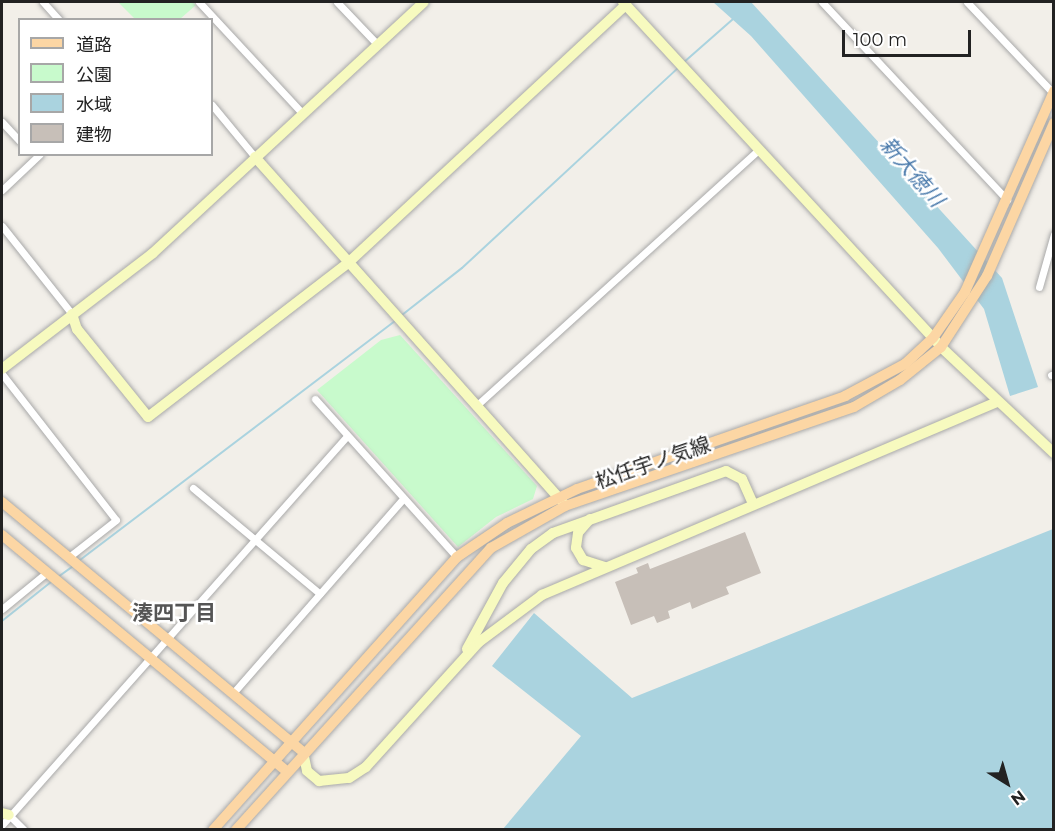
<!DOCTYPE html>
<html>
<head>
<meta charset="utf-8">
<style>
  body { margin:0 }
  #map { position:relative; width:1055px; height:831px; overflow:hidden; background:#f2efe9; font-family:Montserrat,"Noto Sans JP",sans-serif }
  div>[style] { position:absolute }
  .park>* { inset:0; background:#c8facc }
  .water>* { inset:0; background:#aad3df }
  .stream>* { height:2px; margin:-1px; padding:0 1px; transform-origin:1px; border-radius:1px; background:#aad3df }
  .building>* { inset:0; background:#c7bfb8 }
  .roads { filter:drop-shadow(0 0 2px #a9a9a9) drop-shadow(0 0 2px #a9a9a9) }
  .street>* { height:7px; margin:-3.5px; padding:0 3.5px; transform-origin:3.5px; border-radius:3.5px; background:#fff }
  .secondary>* { height:10px; margin:-5px; padding:0 5px; transform-origin:5px; border-radius:5px; background:#f7fabf }
  .primary>* { height:10px; margin:-5px; padding:0 5px; transform-origin:5px; border-radius:5px; background:#fcd6a4 }
  span { translate:-50% -50%; white-space:nowrap; text-align:center; line-height:1.15; -webkit-text-stroke:5px #fff; paint-order:stroke }
  .street-label { font-size:20px; color:#222 }
  .water-label { font-size:21px; color:#4a7aab; font-style:italic }
  .neighbourhood-label { font-size:21px; color:#555; font-weight:700 }
  .frame { position:absolute; inset:0; border:3px solid #222; pointer-events:none }
  .legend { position:absolute; left:18px; top:18px; width:195px; height:138px; box-sizing:border-box; background:#fff; border:2px solid #a7a7a7; margin:0; padding:8px 10px; list-style:none; font-size:18px; color:#222 }
  .legend li { display:flex; align-items:center; gap:12px; height:30px }
  .legend b { width:30px; border:2px solid #a7a7a7 }
  .north { position:absolute; left:977px; top:753px; width:60px; height:60px; -webkit-text-stroke:4px #fff; paint-order:stroke; rotate:143deg; font-size:16px; font-weight:700; line-height:24px; text-align:center; color:#222 }
  .north::after { content:''; display:block; margin:auto; width:21px; height:27px; background:#222; clip-path:polygon(50% 0,100% 100%,50% 72%,0 100%) }
  .scale { position:absolute; left:842px; top:30px; width:129px; height:27px; box-sizing:border-box; border:3px solid #222; border-top:0; padding-left:8px; font-size:18px; line-height:21px; white-space:nowrap; color:#222; -webkit-text-stroke:4px #fff; paint-order:stroke }
</style>
</head>
<body>
<div id="map">
  <div class="park">
    <div style="clip-path:polygon(118px 2px,192px 2px,196px 5px,180px 19px,136px 20px)"></div>
    <div style="clip-path:polygon(400px 335px,537px 486px,533px 499px,496px 517px,458px 547px,317px 390px,381px 340px)"></div>
  </div>
  <div class="water">
    <div style="clip-path:polygon(713px 2px,751px 2px,1002px 278px,1038px 387px,1010px 396px,984px 309px,938px 248px,751px 36px)"></div>
    <div style="clip-path:polygon(1053px 529px,1053px 829px,503px 829px,581px 736px,492px 666px,534px 613px,632px 698px)"></div>
  </div>
  <div class="stream">
    <div style="left:683px;top:63px;width:67px;rotate:-41.3deg"></div>
    <div style="left:402px;top:315px;width:76px;rotate:-38.1deg"></div>
    <div style="left:462px;top:268px;width:296px;rotate:-42.8deg"></div>
    <div style="left:80px;top:560px;width:395px;rotate:-37.2deg"></div>
    <div style="left:58px;top:577px;width:19px;rotate:-36deg"></div>
    <div style="left:2px;top:621px;width:63px;rotate:-38.5deg"></div>
  </div>
  <div class="building">
    <div style="clip-path:polygon(745px 532px,761px 573px,726px 587px,729px 594px,706px 603px,692px 609px,690px 602px,668px 611px,670px 618px,657px 623px,654px 616px,631px 625px,615px 582px,638px 573px,636px 568px,648px 563px,650px 569px)"></div>
  </div>
  <div class="roads">
    <div class="street">
      <div style="left:43px;top:2px;width:24px;rotate:48deg"></div>
      <div style="left:199px;top:2px;width:153px;rotate:47.1deg"></div>
      <div style="left:337px;top:2px;width:58px;rotate:46.4deg"></div>
      <div style="left:822px;top:2px;width:271px;rotate:46.9deg"></div>
      <div style="left:967px;top:2px;width:127px;rotate:46.6deg"></div>
      <div style="left:212px;top:105px;width:67px;rotate:50.4deg"></div>
      <div style="left:2px;top:122px;width:26px;rotate:47deg"></div>
      <div style="left:2px;top:190px;width:52px;rotate:-43.5deg"></div>
      <div style="left:2px;top:226px;width:112px;rotate:51.5deg"></div>
      <div style="left:1039px;top:287px;width:55px;rotate:-74.2deg"></div>
      <div style="left:2px;top:374px;width:185px;rotate:52deg"></div>
      <div style="left:116px;top:520px;width:60px;rotate:141.8deg"></div>
      <div style="left:1051px;top:375px;width:3px;rotate:-18deg"></div>
      <div style="left:315px;top:399px;width:212px;rotate:48.1deg"></div>
      <div style="left:477px;top:405px;width:381px;rotate:-42.2deg"></div>
      <div style="left:193px;top:488px;width:165px;rotate:39.8deg"></div>
      <div style="left:2px;top:609px;width:57px;rotate:-39.3deg"></div>
      <div style="left:233px;top:693px;width:258px;rotate:-48.8deg"></div>
      <div style="left:9px;top:815px;width:21px;rotate:45deg"></div>
      <div style="left:2px;top:825px;width:520px;rotate:-48.43deg"></div>
    </div>
    <div class="secondary">
      <div style="left:623px;top:2px;width:469px;rotate:47.3deg"></div>
      <div style="left:941px;top:347px;width:155px;rotate:43.2deg"></div>
      <div style="left:255px;top:157px;width:465px;rotate:48.3deg"></div>
      <div style="left:72px;top:314px;width:16px;rotate:72deg"></div>
      <div style="left:77px;top:329px;width:113px;rotate:51.1deg"></div>
      <div style="left:148px;top:417px;width:252px;rotate:-37.6deg"></div>
      <div style="left:348px;top:263px;width:379px;rotate:-42.9deg"></div>
      <div style="left:2px;top:369px;width:190px;rotate:-37.5deg"></div>
      <div style="left:153px;top:253px;width:369px;rotate:-42.8deg"></div>
      <div style="left:590px;top:519px;width:18px;rotate:131deg"></div>
      <div style="left:578px;top:533px;width:15px;rotate:98deg"></div>
      <div style="left:576px;top:548px;width:14px;rotate:60deg"></div>
      <div style="left:583px;top:560px;width:23px;rotate:18deg"></div>
      <div style="left:467px;top:649px;width:75px;rotate:-61.4deg"></div>
      <div style="left:503px;top:583px;width:44px;rotate:-50.5deg"></div>
      <div style="left:531px;top:549px;width:27px;rotate:-36deg"></div>
      <div style="left:553px;top:533px;width:184px;rotate:-19.7deg"></div>
      <div style="left:726px;top:471px;width:18px;rotate:27deg"></div>
      <div style="left:742px;top:479px;width:27px;rotate:66deg"></div>
      <div style="left:303px;top:752px;width:19px;rotate:78deg"></div>
      <div style="left:307px;top:771px;width:16px;rotate:40deg"></div>
      <div style="left:319px;top:781px;width:30px;rotate:-6deg"></div>
      <div style="left:349px;top:778px;width:20px;rotate:-33deg"></div>
      <div style="left:366px;top:767px;width:169px;rotate:-47.9deg"></div>
      <div style="left:479px;top:642px;width:79px;rotate:-36.7deg"></div>
      <div style="left:542px;top:595px;width:494px;rotate:-23deg"></div>
      <div style="left:2px;top:813px;width:7px;rotate:16deg"></div>
    </div>
    <div class="primary">
      <div style="left:2px;top:502px;width:391px;rotate:39.7deg"></div>
      <div style="left:2px;top:535px;width:369px;rotate:39.7deg"></div>
      <div style="left:213px;top:830px;width:366px;rotate:-48.2deg"></div>
      <div style="left:457px;top:557px;width:60px;rotate:-34.2deg"></div>
      <div style="left:507px;top:523px;width:78px;rotate:-25.9deg"></div>
      <div style="left:577px;top:489px;width:284px;rotate:-19.1deg"></div>
      <div style="left:845px;top:396px;width:68px;rotate:-28.1deg"></div>
      <div style="left:905px;top:364px;width:38px;rotate:-43deg"></div>
      <div style="left:933px;top:338px;width:56px;rotate:-55.2deg"></div>
      <div style="left:965px;top:292px;width:220px;rotate:-66.1deg"></div>
      <div style="left:236px;top:830px;width:380px;rotate:-47.9deg"></div>
      <div style="left:491px;top:548px;width:85px;rotate:-29.6deg"></div>
      <div style="left:565px;top:506px;width:305px;rotate:-18.9deg"></div>
      <div style="left:854px;top:407px;width:53px;rotate:-30.4deg"></div>
      <div style="left:900px;top:380px;width:53px;rotate:-38.8deg"></div>
      <div style="left:941px;top:347px;width:85px;rotate:-57.1deg"></div>
      <div style="left:987px;top:276px;width:167px;rotate:-66.4deg"></div>
    </div>
  </div>
  <div class="street-label">
    <span style="left:653px;top:463px;rotate:-19deg">松任宇ノ気線</span>
  </div>
  <div class="water-label">
    <span style="left:912px;top:172px;rotate:49deg">新大徳川</span>
  </div>
  <div class="neighbourhood-label">
    <span style="left:174px;top:613px">湊四丁目</span>
  </div>
  <div class="frame"></div>
  <ul class="legend">
  <li><b style="height:8px;background:#fcd6a4"></b>道路</li>
  <li><b style="height:16px;background:#c8facc"></b>公園</li>
  <li><b style="height:16px;background:#aad3df"></b>水域</li>
  <li><b style="height:16px;background:#c7bfb8"></b>建物</li>
  </ul>
  <div class="north">N</div>
  <div class="scale">100 m</div>
</div>
</body>
</html>
